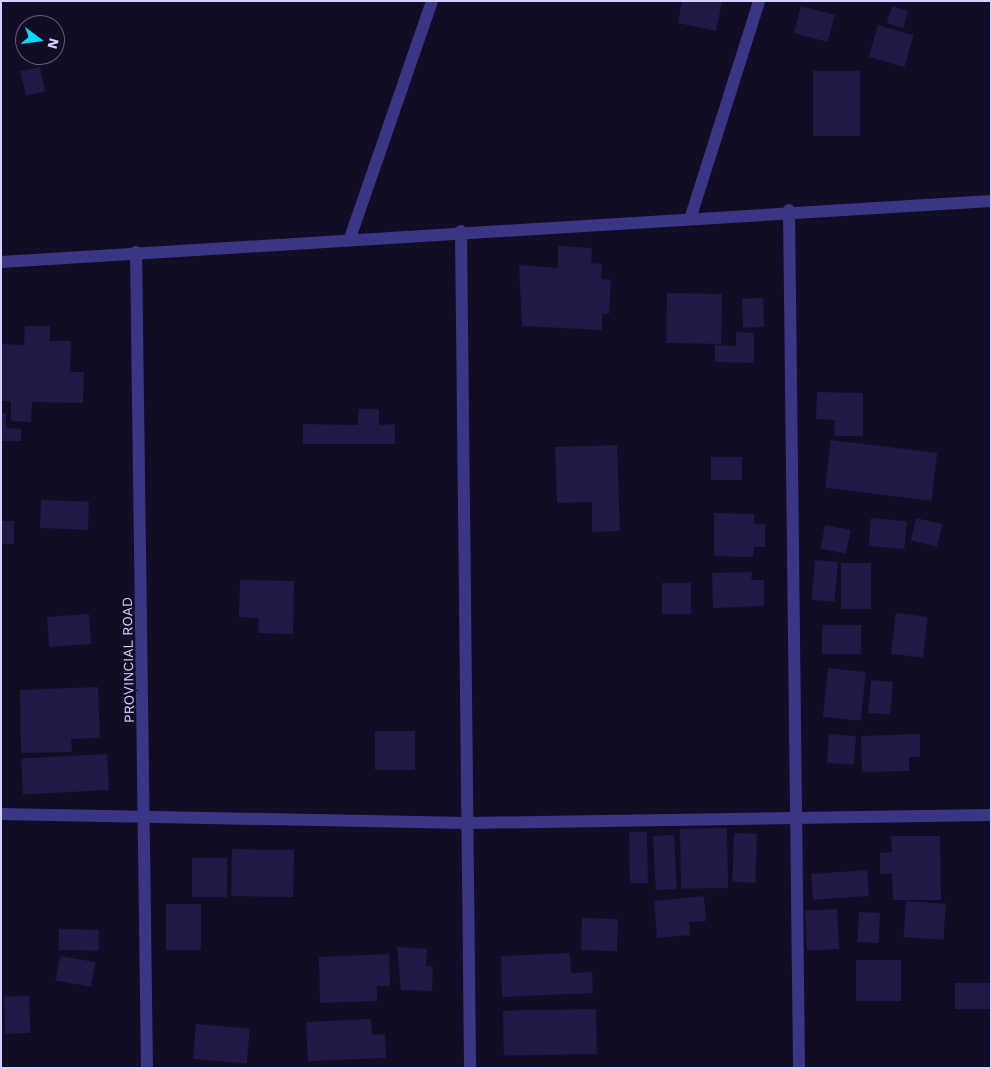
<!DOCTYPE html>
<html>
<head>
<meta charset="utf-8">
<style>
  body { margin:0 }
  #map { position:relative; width:992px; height:1069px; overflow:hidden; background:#110d24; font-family:"Work Sans",sans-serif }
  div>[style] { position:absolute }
  .building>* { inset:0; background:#221846; transform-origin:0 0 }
  .street>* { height:12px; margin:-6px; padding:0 6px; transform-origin:6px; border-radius:6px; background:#3a3585 }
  span { translate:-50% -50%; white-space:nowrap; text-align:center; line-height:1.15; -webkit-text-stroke:4px #110d24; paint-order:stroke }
  .street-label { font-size:14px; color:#d6cfff }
  .frame { position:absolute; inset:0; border:2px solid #d6cfff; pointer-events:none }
  .north { position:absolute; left:15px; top:15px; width:50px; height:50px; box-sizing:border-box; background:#110d24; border:1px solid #605b7c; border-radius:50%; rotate:105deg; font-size:14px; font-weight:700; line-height:20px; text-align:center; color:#d6cfff }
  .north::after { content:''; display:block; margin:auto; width:18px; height:22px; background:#00dbfa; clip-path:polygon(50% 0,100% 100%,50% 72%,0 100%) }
</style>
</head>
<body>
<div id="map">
  <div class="building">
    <div style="clip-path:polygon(682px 1px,722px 1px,716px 31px,678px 23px)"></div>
    <div style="left:801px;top:6px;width:35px;height:28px;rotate:15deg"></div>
    <div style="left:892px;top:6px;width:17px;height:18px;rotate:17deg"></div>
    <div style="left:878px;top:25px;width:37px;height:33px;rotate:16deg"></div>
    <div style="left:40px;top:67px;width:25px;height:20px;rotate:78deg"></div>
    <div style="left:813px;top:71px;width:47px;height:65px"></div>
    <div style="clip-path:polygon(558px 246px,592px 248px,591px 263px,602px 264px,601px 279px,611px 280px,609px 314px,602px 314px,602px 330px,522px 326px,519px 265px,558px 268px)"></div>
    <div style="left:667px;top:293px;width:55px;height:50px;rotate:1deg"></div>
    <div style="left:763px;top:298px;width:29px;height:21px;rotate:88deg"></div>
    <div style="clip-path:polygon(25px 326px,50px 326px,50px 341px,71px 341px,70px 372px,84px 372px,83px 403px,32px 402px,31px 422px,11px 421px,11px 401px,1px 401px,1px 344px,24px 345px)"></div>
    <div style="clip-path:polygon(736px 332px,754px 333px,754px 363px,715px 362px,715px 345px,736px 346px)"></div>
    <div style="clip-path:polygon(817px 392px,863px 393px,863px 436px,834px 436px,835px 420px,816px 419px)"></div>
    <div style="clip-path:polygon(358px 409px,379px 409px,379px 425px,395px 424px,395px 444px,303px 444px,303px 424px,358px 425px)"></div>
    <div style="clip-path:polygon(1px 413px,6px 413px,6px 428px,21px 429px,21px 441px,1px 441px)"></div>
    <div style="left:831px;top:440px;width:107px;height:48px;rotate:7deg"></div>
    <div style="clip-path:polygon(617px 445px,620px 531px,592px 532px,592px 502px,557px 503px,555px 447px)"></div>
    <div style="left:742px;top:457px;width:23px;height:31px;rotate:90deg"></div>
    <div style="left:41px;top:500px;width:48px;height:28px;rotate:2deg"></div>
    <div style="clip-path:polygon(714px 513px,754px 514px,754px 524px,765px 524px,765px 547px,754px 547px,753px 557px,714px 556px)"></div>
    <div style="left:871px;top:518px;width:36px;height:28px;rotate:5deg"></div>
    <div style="left:916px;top:518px;width:27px;height:23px;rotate:13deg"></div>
    <div style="left:1px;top:521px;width:13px;height:23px"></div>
    <div style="left:825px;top:525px;width:26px;height:24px;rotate:11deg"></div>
    <div style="left:815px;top:560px;width:23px;height:40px;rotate:5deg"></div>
    <div style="left:841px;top:563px;width:30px;height:46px"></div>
    <div style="clip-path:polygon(752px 572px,751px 580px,764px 580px,764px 606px,713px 608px,712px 573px)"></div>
    <div style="clip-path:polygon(240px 580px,294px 581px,293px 634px,258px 633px,259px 618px,239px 617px)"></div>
    <div style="left:662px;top:583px;width:29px;height:31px"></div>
    <div style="left:896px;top:613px;width:32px;height:41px;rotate:7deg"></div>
    <div style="left:89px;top:614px;width:30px;height:42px;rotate:86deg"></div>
    <div style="left:822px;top:625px;width:39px;height:29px"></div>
    <div style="left:828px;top:668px;width:38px;height:49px;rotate:6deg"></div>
    <div style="left:871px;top:680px;width:22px;height:33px;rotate:5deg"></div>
    <div style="clip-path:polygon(98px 687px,100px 738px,71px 739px,72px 752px,21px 753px,20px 690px)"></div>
    <div style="left:375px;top:731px;width:40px;height:39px"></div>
    <div style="left:829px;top:734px;width:27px;height:29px;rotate:4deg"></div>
    <div style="clip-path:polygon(920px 734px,920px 757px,909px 757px,909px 771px,862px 772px,861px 736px)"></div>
    <div style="left:107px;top:754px;width:36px;height:86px;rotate:87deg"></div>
    <div style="left:727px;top:828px;width:60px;height:47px;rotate:89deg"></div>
    <div style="left:647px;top:832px;width:51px;height:18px;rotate:89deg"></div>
    <div style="left:734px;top:833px;width:23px;height:49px;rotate:2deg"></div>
    <div style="left:674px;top:835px;width:54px;height:21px;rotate:87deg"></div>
    <div style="clip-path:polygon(891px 836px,940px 836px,941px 900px,893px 900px,892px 873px,880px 874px,880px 853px,892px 852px)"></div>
    <div style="left:232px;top:849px;width:62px;height:47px;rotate:1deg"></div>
    <div style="left:192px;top:858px;width:35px;height:39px"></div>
    <div style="left:867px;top:870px;width:26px;height:56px;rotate:86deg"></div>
    <div style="clip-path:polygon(704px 896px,706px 921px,689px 922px,690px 935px,657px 938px,654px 901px)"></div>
    <div style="left:906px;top:901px;width:40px;height:36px;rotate:4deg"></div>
    <div style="left:166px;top:904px;width:35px;height:46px"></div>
    <div style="left:837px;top:909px;width:40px;height:32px;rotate:87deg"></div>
    <div style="left:859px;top:912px;width:21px;height:30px;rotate:3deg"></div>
    <div style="left:582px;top:918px;width:36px;height:32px;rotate:2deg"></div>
    <div style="left:59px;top:929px;width:40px;height:21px;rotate:1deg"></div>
    <div style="clip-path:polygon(397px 947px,427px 949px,426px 966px,433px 967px,432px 991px,401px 990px)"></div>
    <div style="clip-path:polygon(570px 953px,571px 973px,592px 972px,593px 993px,502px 997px,501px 956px)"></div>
    <div style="clip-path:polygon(389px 954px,390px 986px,377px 986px,377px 1001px,320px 1003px,319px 957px)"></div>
    <div style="left:60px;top:956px;width:36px;height:25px;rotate:10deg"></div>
    <div style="left:856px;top:960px;width:45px;height:41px"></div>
    <div style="left:991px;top:983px;width:26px;height:36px;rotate:90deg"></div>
    <div style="left:29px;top:996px;width:37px;height:25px;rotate:88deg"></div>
    <div style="left:596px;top:1009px;width:45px;height:93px;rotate:89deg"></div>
    <div style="clip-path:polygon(371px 1019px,372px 1035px,385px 1034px,386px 1058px,308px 1061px,306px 1022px)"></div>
    <div style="left:196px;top:1024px;width:54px;height:35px;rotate:5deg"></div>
  </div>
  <div class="street">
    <div style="left:789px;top:210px;width:858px;rotate:89.33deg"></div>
    <div style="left:691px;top:216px;width:225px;rotate:-72.4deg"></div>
    <div style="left:461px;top:231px;width:837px;rotate:89.38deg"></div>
    <div style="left:350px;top:238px;width:251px;rotate:-70.9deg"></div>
    <div style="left:136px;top:252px;width:816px;rotate:89.23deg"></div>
    <div style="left:1px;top:262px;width:992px;rotate:-3.53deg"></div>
    <div style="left:1px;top:814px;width:466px;rotate:1.1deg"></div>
    <div style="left:467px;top:823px;width:524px;rotate:-0.87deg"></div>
  </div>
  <div class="street-label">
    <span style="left:128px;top:660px;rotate:-91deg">PROVINCIAL ROAD</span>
  </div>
  <div class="frame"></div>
  <div class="north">N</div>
</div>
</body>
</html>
